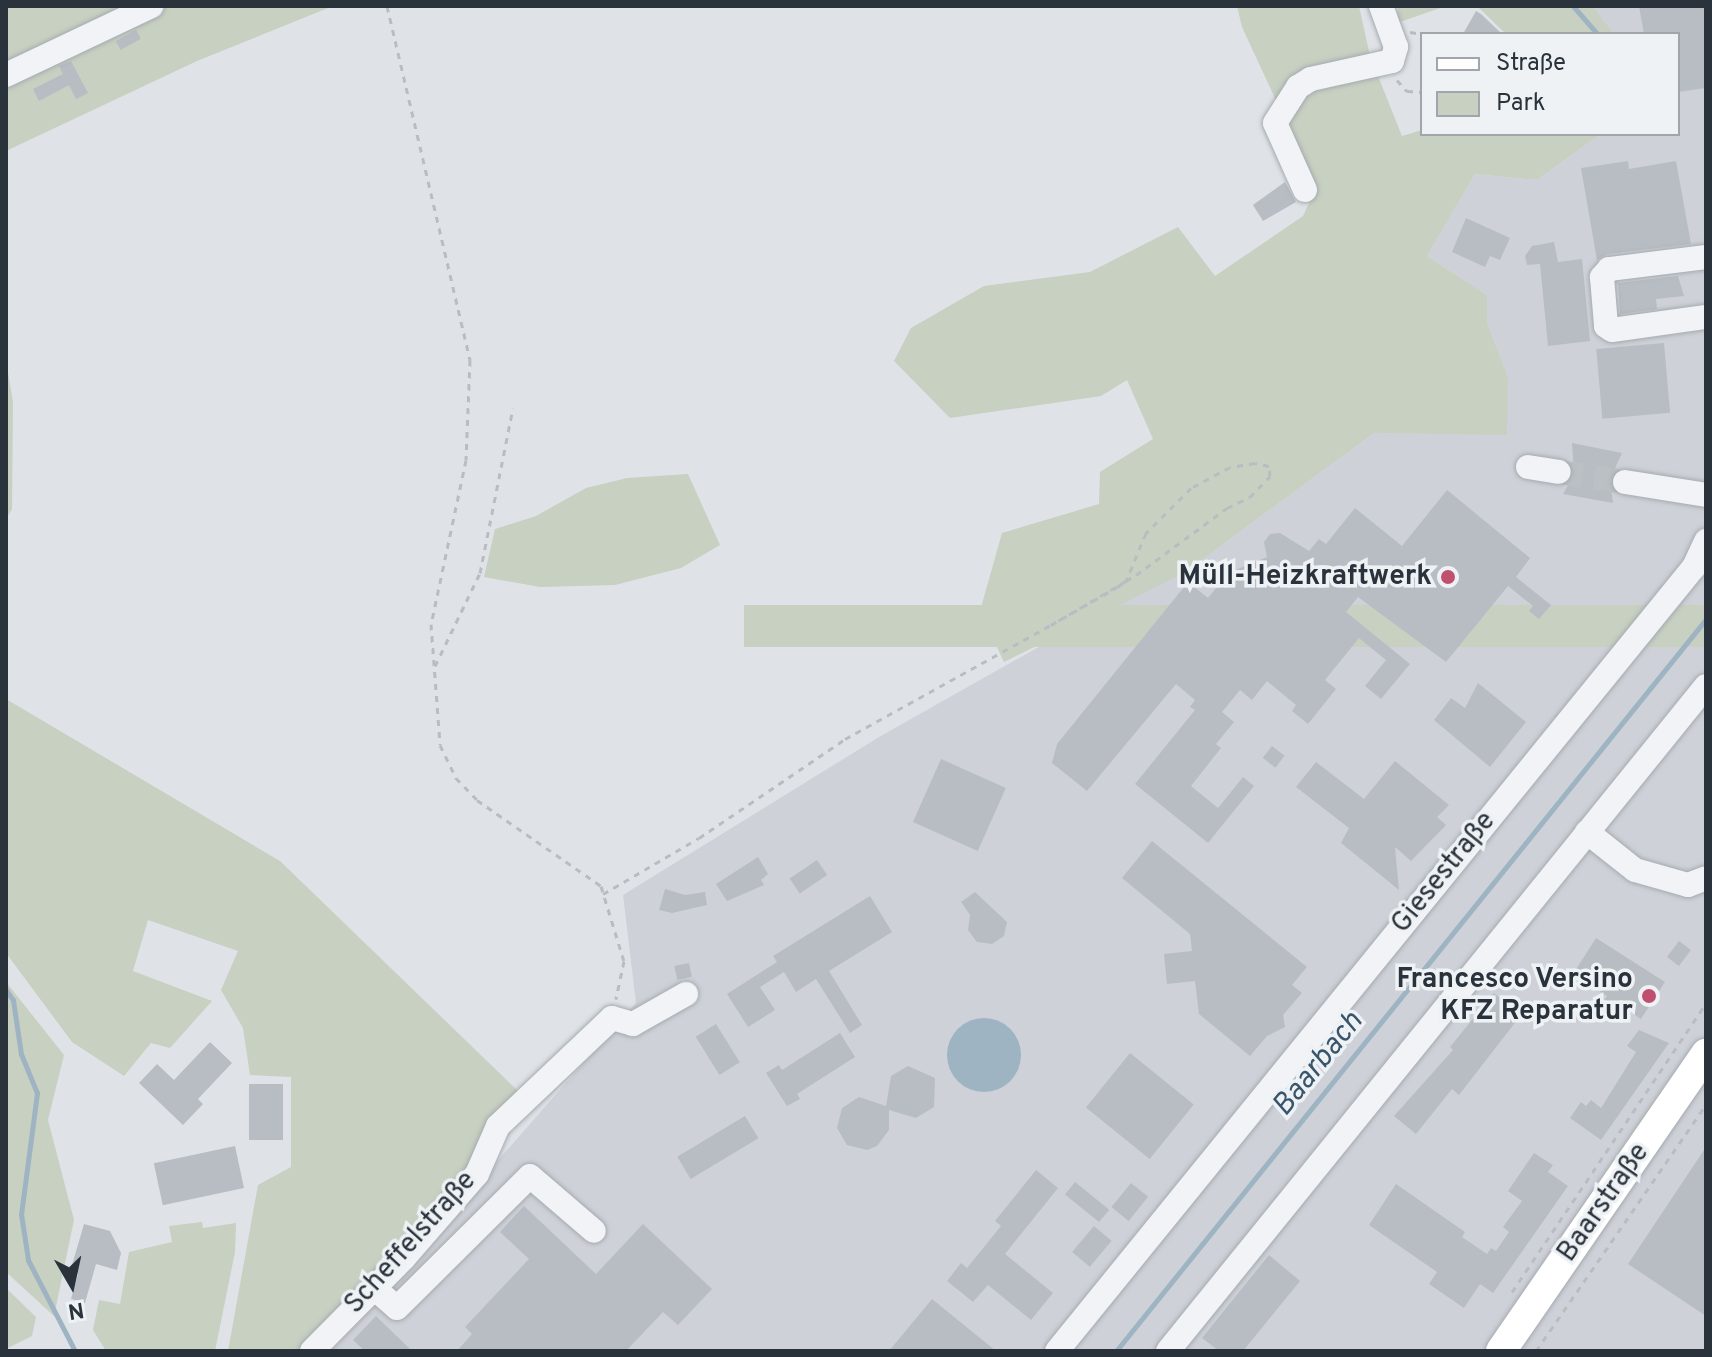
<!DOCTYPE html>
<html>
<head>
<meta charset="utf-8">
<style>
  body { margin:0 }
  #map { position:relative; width:1712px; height:1357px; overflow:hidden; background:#dfe3e7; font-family:Overpass,sans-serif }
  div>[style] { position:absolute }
  .built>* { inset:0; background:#ced2d8 }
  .green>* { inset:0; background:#c7d0c1; transform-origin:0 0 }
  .water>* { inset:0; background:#9eb4c3 }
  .round { border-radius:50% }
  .stream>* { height:5px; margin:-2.5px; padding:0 2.5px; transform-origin:2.5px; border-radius:2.5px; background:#9eb4c3 }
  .building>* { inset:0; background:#b7bdc3; transform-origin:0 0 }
  .minor-tunnel>* { height:24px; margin-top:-12px; transform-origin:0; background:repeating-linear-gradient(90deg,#bbc0c5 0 24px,transparent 0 36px) }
  .path>* { height:3px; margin-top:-1.5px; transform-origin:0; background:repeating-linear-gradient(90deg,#b9bdc2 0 6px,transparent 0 12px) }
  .roads { filter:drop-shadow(0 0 2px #a5abb0) drop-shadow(0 0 2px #a5abb0) }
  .minor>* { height:24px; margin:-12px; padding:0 12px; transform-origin:12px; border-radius:12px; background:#f1f3f6 }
  .major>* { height:30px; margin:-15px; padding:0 15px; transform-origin:15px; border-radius:15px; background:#fff }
  .dots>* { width:22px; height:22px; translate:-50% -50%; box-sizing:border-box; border:4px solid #eef2f5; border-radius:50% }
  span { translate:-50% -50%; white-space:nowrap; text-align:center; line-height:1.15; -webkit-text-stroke:7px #eef2f5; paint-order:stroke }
  .poi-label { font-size:28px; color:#2a333c; font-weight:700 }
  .right { translate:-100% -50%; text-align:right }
  .street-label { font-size:28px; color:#2a333c }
  .water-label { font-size:30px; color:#38556c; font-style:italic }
  .frame { position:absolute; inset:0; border:8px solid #2a333c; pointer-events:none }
  .legend { position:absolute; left:1420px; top:32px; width:260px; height:104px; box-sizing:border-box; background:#eef2f5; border:2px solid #a0a6ab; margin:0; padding:10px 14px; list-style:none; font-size:24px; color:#2a333c }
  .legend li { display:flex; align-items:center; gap:16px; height:40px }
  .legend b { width:40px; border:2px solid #a0a6ab }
  .north { position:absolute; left:32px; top:1245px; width:80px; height:80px; -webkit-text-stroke:6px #eef2f5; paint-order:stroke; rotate:171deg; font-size:22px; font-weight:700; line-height:32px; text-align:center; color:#2a333c }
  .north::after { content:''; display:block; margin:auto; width:28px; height:36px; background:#2a333c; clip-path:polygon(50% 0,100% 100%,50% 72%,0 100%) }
</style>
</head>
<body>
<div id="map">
  <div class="built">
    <div style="clip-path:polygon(1593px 6px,1706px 6px,1706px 1351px,331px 1351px,636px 1003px,623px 895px,879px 737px,1129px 596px,1184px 573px,1374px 433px,1506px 434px,1508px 377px,1486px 324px,1487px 295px,1427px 256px,1475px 174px,1537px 180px,1601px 134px,1678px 134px,1678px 34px,1614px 34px)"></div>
  </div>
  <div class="green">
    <div style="clip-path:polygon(6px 6px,333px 6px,197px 61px,6px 151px)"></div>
    <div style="clip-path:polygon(1237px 6px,1359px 6px,1370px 56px,1402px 136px,1422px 130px,1601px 134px,1537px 180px,1475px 174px,1427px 256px,1487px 295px,1487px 324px,1508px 377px,1507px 435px,1374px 433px,1184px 573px,1004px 662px,980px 611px,1002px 533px,1099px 504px,1100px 472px,1153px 439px,1127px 380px,1101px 396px,950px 418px,894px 361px,911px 328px,984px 286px,1090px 272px,1178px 227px,1215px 276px,1303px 216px,1316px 187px,1242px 27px)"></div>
    <div style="clip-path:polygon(1398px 6px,1446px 6px,1397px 23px)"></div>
    <div style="clip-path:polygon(1477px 6px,1593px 6px,1614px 34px,1506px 34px)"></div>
    <div style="clip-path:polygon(6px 361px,13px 402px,12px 509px,6px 519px)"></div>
    <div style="clip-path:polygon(688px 474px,720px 545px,681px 568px,615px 585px,540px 587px,484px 577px,495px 529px,536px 516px,586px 488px,627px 478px)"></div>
    <div style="left:1706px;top:605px;width:42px;height:962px;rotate:90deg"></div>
    <div style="clip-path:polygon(6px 699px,280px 861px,518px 1091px,471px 1170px,299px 1351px,228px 1351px,258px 1185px,291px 1167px,291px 1077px,250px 1075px,243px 1028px,221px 990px,238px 951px,148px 920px,133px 971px,212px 1001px,170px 1048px,151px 1043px,124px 1076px,72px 1042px,6px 953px)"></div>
    <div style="clip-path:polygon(6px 982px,64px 1055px,48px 1120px,74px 1220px,54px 1316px,6px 1272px)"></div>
    <div style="clip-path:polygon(202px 1222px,203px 1228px,236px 1223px,235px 1252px,215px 1351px,106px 1351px,93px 1330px,99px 1300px,120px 1304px,129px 1252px,172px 1242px,169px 1226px)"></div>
    <div style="clip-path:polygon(6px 1288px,36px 1317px,32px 1336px,6px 1349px)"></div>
  </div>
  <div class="water">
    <div class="round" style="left:947px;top:1018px;width:74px;height:74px"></div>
  </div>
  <div class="stream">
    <div style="left:1573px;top:6px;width:37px;rotate:49deg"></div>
    <div style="left:6px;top:990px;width:12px;rotate:55deg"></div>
    <div style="left:13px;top:1000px;width:55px;rotate:81.6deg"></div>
    <div style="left:21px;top:1054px;width:42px;rotate:67.7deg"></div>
    <div style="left:37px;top:1093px;width:122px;rotate:97.5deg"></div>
    <div style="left:21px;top:1214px;width:47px;rotate:81.3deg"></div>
    <div style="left:28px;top:1260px;width:102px;rotate:62.7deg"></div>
    <div style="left:1116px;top:1351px;width:940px;rotate:-51.13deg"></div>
  </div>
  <div class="building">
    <div style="clip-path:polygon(1639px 6px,1706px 6px,1706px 88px,1678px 92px,1678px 34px,1644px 34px)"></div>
    <div style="clip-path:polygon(1476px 11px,1481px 14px,1502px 34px,1463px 34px)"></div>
    <div style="left:136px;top:30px;width:10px;height:23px;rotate:61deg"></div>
    <div style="clip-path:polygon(71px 61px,88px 93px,76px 99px,69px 85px,39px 101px,33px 89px,63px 74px,59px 66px)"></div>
    <div style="clip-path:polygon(1628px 161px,1629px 169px,1676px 161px,1691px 244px,1607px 254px,1597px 260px,1581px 168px)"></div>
    <div style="clip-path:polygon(1285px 182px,1296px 202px,1263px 221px,1253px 205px)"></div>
    <div style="clip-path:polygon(1466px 218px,1510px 238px,1500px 260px,1490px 256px,1485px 267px,1452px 252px)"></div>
    <div style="clip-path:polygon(1554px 242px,1558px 262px,1582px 259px,1590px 341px,1548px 346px,1540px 264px,1527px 265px,1525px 256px,1532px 246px)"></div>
    <div style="clip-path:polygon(1678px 276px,1684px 296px,1656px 299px,1657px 309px,1620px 314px,1618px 283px)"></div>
    <div style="left:1664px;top:343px;width:70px;height:68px;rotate:85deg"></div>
    <div style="clip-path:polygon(1572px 443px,1622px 453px,1610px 479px,1613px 503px,1563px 494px,1574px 475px)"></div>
    <div style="clip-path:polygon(1447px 490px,1530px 558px,1516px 577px,1551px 605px,1539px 619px,1529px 611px,1533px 606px,1508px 586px,1446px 662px,1358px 597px,1346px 612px,1410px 664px,1381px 699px,1365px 686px,1386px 660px,1359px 638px,1325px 680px,1336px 689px,1308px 724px,1292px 711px,1296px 705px,1267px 681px,1252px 700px,1240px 690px,1222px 712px,1234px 722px,1216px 744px,1221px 748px,1191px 786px,1218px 808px,1243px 777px,1254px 786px,1208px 843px,1135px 784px,1195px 710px,1190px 707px,1195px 700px,1176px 684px,1087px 791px,1052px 763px,1057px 744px,1188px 582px,1208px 598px,1228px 573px,1267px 557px,1264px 542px,1270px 534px,1280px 533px,1309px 551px,1319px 539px,1326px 544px,1355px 508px,1402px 546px)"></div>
    <div style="clip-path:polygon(1478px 683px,1526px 722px,1490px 767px,1434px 720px,1451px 698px,1465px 708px)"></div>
    <div style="left:1272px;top:746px;width:16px;height:15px;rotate:38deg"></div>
    <div style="left:941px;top:759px;width:71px;height:69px;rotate:24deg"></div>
    <div style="clip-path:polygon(1395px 761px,1449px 805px,1437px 817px,1446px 825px,1411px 861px,1395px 847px,1399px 890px,1341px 843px,1349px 828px,1296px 787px,1316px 762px,1364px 799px)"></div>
    <div style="clip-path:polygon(1152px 841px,1307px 967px,1292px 985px,1302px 993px,1283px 1015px,1285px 1027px,1267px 1036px,1250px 1056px,1199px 1014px,1195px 981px,1167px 984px,1164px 954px,1192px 951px,1190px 934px,1122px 878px)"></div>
    <div style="clip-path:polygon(758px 857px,768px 874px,761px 880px,764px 885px,727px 901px,716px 884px)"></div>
    <div style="left:817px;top:860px;width:18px;height:33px;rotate:56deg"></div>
    <div style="clip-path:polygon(665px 889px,685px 895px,705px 892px,707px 905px,672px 913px,659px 910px)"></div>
    <div style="clip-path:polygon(975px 892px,1007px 922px,1004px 936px,992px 944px,977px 942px,968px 930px,970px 915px,961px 902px)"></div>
    <div style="clip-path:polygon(870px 896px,892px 932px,829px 971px,862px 1025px,850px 1033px,816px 979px,796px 992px,784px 972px,760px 987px,775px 1010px,748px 1027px,727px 994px,777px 962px,773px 956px)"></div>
    <div style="clip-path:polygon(1596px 938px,1665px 982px,1641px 1019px,1623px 1007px,1615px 1019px,1597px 1011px,1607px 996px,1573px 974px)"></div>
    <div style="left:1679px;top:941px;width:15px;height:20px;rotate:37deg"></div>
    <div style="left:689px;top:963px;width:14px;height:15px;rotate:78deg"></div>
    <div style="clip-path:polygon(1494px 993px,1521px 1015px,1459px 1095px,1452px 1089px,1416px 1134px,1394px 1116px,1453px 1050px,1450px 1047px)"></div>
    <div style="left:716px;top:1024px;width:45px;height:24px;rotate:58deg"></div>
    <div style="clip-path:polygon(1639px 1030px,1669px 1043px,1601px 1140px,1570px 1118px,1581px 1102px,1586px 1106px,1591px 1100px,1601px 1108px,1636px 1052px,1627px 1046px)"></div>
    <div style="clip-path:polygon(840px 1033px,855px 1057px,797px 1094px,800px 1099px,787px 1106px,766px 1073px,779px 1065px,782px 1070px)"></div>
    <div style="clip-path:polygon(210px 1042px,232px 1063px,198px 1099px,203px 1104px,183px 1125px,139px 1083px,157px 1064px,174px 1080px)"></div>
    <div style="left:1130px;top:1053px;width:82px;height:70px;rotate:39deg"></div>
    <div style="clip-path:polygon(908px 1066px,935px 1078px,934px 1107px,916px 1118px,889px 1110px,889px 1130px,877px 1146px,867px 1150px,847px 1145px,837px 1128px,842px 1108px,859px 1097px,886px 1106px,891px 1076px)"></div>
    <div style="left:249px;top:1084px;width:34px;height:56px"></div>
    <div style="left:745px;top:1116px;width:26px;height:79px;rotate:59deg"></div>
    <div style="left:235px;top:1146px;width:43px;height:83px;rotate:78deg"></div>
    <div style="clip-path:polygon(1706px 1147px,1706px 1316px,1628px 1264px)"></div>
    <div style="clip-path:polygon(1534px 1153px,1553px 1165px,1548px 1172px,1568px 1186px,1493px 1293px,1480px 1284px,1464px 1308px,1429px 1284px,1437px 1272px,1369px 1225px,1396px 1184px,1465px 1232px,1462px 1237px,1487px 1254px,1491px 1248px,1496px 1251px,1509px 1232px,1503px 1227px,1522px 1201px,1508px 1191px)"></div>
    <div style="clip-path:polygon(1036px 1170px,1058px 1188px,1005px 1254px,1053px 1293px,1031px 1320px,988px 1285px,973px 1302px,947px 1281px,961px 1263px,967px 1268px,1001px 1226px,995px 1221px)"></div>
    <div style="left:1075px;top:1182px;width:44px;height:16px;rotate:39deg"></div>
    <div style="left:1131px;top:1183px;width:22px;height:31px;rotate:39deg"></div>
    <div style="clip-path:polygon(524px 1206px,596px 1274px,643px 1224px,712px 1289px,678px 1325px,663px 1312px,626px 1351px,457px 1351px,472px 1334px,465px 1327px,529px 1259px,500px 1232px)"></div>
    <div style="clip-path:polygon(84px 1224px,110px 1231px,121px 1253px,117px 1270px,96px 1264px,85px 1303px,71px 1299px,78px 1274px,70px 1272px)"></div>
    <div style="left:1094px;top:1226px;width:23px;height:34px;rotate:40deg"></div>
    <div style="clip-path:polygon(1269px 1255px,1300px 1281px,1243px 1351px,1219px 1351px,1202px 1338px)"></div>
    <div style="clip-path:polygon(932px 1299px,996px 1351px,889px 1351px)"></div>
    <div style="clip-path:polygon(376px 1316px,412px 1351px,365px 1351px,353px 1340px)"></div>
  </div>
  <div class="minor-tunnel">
    <div style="left:1559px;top:472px;width:67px;rotate:8.6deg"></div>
  </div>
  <div class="path">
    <div style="left:387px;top:6px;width:364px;rotate:76.8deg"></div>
    <div style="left:470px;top:360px;width:100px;rotate:92.3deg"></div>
    <div style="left:466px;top:460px;width:168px;rotate:102deg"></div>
    <div style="left:431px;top:624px;width:121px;rotate:85.7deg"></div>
    <div style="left:440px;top:745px;width:37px;rotate:64deg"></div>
    <div style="left:456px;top:778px;width:30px;rotate:46deg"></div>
    <div style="left:477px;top:800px;width:151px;rotate:34.7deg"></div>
    <div style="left:601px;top:886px;width:78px;rotate:73deg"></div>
    <div style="left:624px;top:961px;width:39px;rotate:102deg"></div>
    <div style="left:1410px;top:32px;width:13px;rotate:9deg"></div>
    <div style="left:1397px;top:80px;width:15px;rotate:48deg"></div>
    <div style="left:1407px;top:91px;width:15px;rotate:4deg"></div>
    <div style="left:435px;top:666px;width:103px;rotate:-64.2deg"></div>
    <div style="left:480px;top:573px;width:168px;rotate:-78.7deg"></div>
    <div style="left:603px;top:894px;width:111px;rotate:-30.3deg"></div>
    <div style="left:699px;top:838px;width:176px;rotate:-34.1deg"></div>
    <div style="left:845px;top:739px;width:235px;rotate:-29deg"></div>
    <div style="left:1051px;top:625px;width:76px;rotate:-29.9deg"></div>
    <div style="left:1117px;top:587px;width:11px;rotate:-34deg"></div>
    <div style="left:1126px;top:581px;width:12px;rotate:-31deg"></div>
    <div style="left:1136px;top:575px;width:113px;rotate:-36.4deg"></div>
    <div style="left:1227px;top:508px;width:25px;rotate:-26deg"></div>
    <div style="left:1250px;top:497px;width:29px;rotate:-46deg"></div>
    <div style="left:1270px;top:476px;width:10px;rotate:-96deg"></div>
    <div style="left:1269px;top:466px;width:14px;rotate:-168deg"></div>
    <div style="left:1255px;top:463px;width:25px;rotate:171deg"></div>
    <div style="left:1230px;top:467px;width:44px;rotate:151.7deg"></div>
    <div style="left:1191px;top:488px;width:64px;rotate:135deg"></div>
    <div style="left:1146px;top:533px;width:52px;rotate:112.6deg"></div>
    <div style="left:1126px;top:581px;width:87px;rotate:149.6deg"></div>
    <div style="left:1512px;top:1292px;width:348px;rotate:-56.1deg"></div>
    <div style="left:1536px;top:1351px;width:299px;rotate:-55.4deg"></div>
  </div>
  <div class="roads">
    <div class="minor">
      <div style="left:6px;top:75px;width:161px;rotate:-25.4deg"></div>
      <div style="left:1305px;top:190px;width:73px;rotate:-114.1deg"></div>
      <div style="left:1275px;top:123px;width:43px;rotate:-57.4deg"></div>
      <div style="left:1298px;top:87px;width:15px;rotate:-32deg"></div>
      <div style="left:1311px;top:79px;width:83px;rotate:-12.5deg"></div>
      <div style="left:1392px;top:61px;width:15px;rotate:-74deg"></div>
      <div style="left:1396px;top:47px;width:44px;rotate:-110.1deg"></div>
      <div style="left:1706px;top:257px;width:98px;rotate:172.9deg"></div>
      <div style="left:1609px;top:269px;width:11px;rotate:131deg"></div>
      <div style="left:1602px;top:277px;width:49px;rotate:85.3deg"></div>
      <div style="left:1606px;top:326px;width:7px;rotate:34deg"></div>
      <div style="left:1612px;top:330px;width:95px;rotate:-7.9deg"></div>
      <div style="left:1528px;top:467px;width:31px;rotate:9deg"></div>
      <div style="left:1625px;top:482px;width:82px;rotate:9.1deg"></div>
      <div style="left:1587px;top:832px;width:61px;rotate:38.4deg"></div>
      <div style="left:1635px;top:870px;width:55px;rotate:15.8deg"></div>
      <div style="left:1688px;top:885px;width:19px;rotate:-21deg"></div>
      <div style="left:374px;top:1288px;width:30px;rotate:41deg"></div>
      <div style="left:397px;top:1308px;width:187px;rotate:-44.8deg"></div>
      <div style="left:530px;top:1176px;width:84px;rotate:40.7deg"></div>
      <div style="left:312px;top:1351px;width:131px;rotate:-45.3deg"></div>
      <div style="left:404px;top:1258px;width:111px;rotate:-49deg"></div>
      <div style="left:477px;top:1174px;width:52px;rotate:-66.4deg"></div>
      <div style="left:498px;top:1126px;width:157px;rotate:-43.5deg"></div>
      <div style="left:612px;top:1018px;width:22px;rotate:16deg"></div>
      <div style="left:633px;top:1024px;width:61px;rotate:-29.5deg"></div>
      <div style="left:1057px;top:1351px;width:1010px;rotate:-50.91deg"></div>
      <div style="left:1694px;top:567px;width:29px;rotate:-65deg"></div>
      <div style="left:1168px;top:1351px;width:855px;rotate:-51.03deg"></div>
    </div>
    <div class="major">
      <div style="left:1501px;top:1351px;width:361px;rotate:-55.4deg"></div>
    </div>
  </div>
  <div class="dots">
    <div style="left:1448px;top:577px;background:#bf516e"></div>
    <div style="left:1649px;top:996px;background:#bf516e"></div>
  </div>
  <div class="poi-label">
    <span class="right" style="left:1432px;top:577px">Müll-Heizkraftwerk</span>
    <span class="right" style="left:1633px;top:996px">Francesco Versino<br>KFZ Reparatur</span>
  </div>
  <div class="street-label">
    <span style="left:1444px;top:873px;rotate:-51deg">Giesestraße</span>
    <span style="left:1604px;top:1203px;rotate:-55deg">Baarstraße</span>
    <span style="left:411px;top:1243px;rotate:-48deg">Scheffelstraße</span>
  </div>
  <div class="water-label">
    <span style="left:1319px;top:1065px;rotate:-51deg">Baarbach</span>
  </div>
  <div class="frame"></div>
  <ul class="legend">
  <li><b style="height:10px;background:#fff"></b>Straße</li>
  <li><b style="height:22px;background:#c7d0c1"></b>Park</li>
  </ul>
  <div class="north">N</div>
</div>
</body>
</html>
